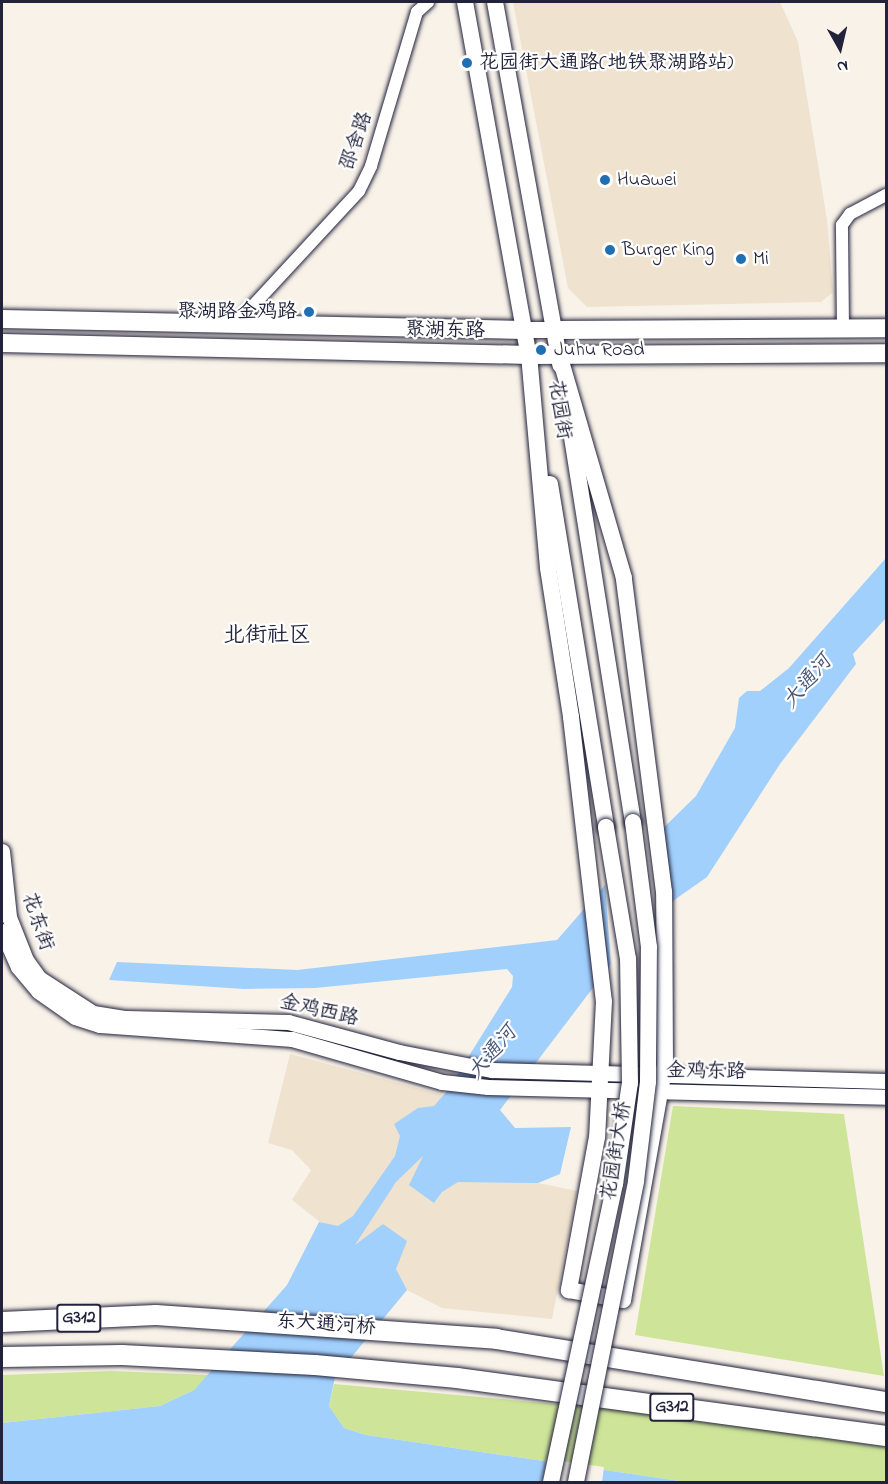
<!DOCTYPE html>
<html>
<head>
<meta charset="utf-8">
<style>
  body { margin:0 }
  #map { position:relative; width:888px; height:1484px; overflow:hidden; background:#f8f2e9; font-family:"Indie Flower","LXGW WenKai TC",sans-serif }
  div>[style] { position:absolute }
  .built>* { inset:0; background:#efe2ce }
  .green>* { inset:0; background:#cee499 }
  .water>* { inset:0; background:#a2d0fd }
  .pier>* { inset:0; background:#f8f2e9 }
  .roads { filter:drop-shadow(0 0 2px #22223b) drop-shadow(0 0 2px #22223b) }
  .minor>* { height:12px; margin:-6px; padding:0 6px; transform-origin:6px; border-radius:6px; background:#fff }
  .tertiary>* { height:15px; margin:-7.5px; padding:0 7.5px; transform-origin:7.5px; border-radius:7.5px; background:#fff }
  .secondary>* { height:16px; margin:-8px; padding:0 8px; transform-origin:8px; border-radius:8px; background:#fff }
  .primary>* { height:18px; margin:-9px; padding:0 9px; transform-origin:9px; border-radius:9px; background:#fff }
  .trunk>* { height:20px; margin:-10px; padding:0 10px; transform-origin:10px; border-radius:10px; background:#fff }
  .bridges { filter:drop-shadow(0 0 2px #22223b) drop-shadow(0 0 2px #22223b) }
  .secondary-bridge>* { height:16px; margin:-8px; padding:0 8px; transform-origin:8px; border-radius:8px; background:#fff }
  .dots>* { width:16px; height:16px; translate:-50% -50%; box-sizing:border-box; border:3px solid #fff; border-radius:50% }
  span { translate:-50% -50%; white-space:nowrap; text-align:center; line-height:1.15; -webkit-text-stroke:4.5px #fff; paint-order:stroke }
  .shield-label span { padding:2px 4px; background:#fff; border:2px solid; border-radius:4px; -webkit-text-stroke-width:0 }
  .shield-label { font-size:18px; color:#22223b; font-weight:700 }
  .poi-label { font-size:20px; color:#22223b }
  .left { translate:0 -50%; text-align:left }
  .right { translate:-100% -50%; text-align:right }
  .street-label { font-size:20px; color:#22223b }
  .water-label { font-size:21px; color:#485675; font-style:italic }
  .quarter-label { font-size:22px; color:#22223b }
  .frame { position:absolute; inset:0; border:3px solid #22223b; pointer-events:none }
  .north { position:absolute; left:810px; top:18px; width:60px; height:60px; -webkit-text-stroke:4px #fff; paint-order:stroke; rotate:172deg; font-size:16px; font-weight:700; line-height:24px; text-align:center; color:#22223b }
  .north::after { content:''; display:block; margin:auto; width:21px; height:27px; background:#22223b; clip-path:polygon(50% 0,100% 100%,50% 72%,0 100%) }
</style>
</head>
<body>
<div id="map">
  <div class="built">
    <div style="clip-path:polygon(513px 2px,780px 2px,798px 42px,827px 220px,833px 292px,821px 302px,587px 307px,568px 288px)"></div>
    <div style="clip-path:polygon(290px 1054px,499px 1110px,538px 1183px,577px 1191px,552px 1319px,442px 1308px,407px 1290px,292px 1200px,311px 1170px,292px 1150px,268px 1143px)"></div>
  </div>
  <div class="green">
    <div style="clip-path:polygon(673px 1106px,844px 1114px,884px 1376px,635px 1335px)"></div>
    <div style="clip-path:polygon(112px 1371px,208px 1375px,194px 1390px,160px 1406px,2px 1423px,2px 1375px)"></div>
    <div style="clip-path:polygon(334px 1384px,623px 1410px,886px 1447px,886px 1482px,686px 1482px,366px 1435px,344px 1428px,329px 1406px)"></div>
  </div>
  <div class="water">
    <div style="clip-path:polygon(886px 558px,886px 618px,853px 654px,856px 664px,780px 764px,707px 877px,643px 922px,500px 1110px,515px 1128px,571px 1127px,560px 1174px,538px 1183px,458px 1182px,442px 1192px,434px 1203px,409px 1185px,423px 1156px,396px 1182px,355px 1245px,383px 1224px,407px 1241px,396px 1269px,407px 1290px,335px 1377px,329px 1406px,344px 1428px,366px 1435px,686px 1482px,2px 1482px,2px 1423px,160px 1406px,194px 1390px,287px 1285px,319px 1222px,338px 1226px,353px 1216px,395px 1156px,400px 1136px,394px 1124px,418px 1108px,434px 1106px,447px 1091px,512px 987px,513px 976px,507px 969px,315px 988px,244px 989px,109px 980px,117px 962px,297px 970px,557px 940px,605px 885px,696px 796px,735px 728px,739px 698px,747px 691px,760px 691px,789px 668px)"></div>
  </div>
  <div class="pier">
    <div style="clip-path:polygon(658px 828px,665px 910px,645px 924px,611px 968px,605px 881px)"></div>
    <div style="clip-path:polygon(547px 1459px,604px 1467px,602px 1482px,542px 1482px)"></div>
  </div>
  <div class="roads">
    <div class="minor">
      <div style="left:236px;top:324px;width:181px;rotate:-47.2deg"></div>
      <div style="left:359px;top:191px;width:28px;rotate:-64deg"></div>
      <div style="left:371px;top:166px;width:161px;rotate:-73.4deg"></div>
      <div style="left:417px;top:12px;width:15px;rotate:-42deg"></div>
      <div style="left:843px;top:328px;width:103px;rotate:-90.6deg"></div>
      <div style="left:842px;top:225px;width:14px;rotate:-54deg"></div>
      <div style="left:850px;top:214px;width:41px;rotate:-27.8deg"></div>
    </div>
    <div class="tertiary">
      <div style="left:2px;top:851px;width:66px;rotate:83.9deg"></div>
      <div style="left:9px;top:917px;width:46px;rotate:68.4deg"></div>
      <div style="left:26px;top:960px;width:22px;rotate:54deg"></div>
      <div style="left:39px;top:978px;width:64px;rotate:32.9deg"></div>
      <div style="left:93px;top:1013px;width:33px;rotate:9deg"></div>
      <div style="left:126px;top:1018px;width:162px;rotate:1.4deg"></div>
      <div style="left:288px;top:1022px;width:115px;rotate:15.1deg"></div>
      <div style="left:399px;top:1052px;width:95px;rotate:11deg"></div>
      <div style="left:492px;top:1070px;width:394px;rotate:1.6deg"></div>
      <div style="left:2px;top:931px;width:39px;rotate:66deg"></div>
      <div style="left:18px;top:967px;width:31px;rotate:50deg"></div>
      <div style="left:38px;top:991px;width:45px;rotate:35.1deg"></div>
      <div style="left:75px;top:1017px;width:26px;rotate:18deg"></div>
      <div style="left:100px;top:1025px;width:193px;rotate:4.2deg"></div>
      <div style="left:292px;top:1039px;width:156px;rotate:16deg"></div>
      <div style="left:442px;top:1082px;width:46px;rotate:6.2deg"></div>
      <div style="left:488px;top:1087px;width:398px;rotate:1.4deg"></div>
    </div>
    <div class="secondary">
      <div style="left:465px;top:2px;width:368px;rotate:79.8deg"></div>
      <div style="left:495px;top:2px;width:369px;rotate:79.8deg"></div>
      <div style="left:524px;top:330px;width:30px"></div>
      <div style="left:529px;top:355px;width:214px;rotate:84.9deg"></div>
      <div style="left:548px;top:568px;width:151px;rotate:81.2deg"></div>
      <div style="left:571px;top:717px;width:286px;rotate:83.4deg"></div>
      <div style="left:604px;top:1001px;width:136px;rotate:92.9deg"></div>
      <div style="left:597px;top:1137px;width:156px;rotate:100.4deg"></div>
      <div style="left:569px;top:1290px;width:55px;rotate:10.5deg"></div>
      <div style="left:623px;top:1300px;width:239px;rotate:-79.9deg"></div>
      <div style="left:665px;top:1065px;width:173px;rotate:-90.3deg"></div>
      <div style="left:664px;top:892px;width:317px;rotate:-97.3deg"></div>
      <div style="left:624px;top:578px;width:233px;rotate:-106.2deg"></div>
      <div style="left:571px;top:431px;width:396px;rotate:81deg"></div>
      <div style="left:550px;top:484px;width:348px;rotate:80.7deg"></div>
    </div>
    <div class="primary">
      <div style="left:2px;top:319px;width:522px;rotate:1.21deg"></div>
      <div style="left:554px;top:330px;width:332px;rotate:-0.3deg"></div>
      <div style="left:2px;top:343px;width:527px;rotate:1.3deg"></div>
      <div style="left:529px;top:355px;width:357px;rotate:-0.3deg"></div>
    </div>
    <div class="trunk">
      <div style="left:2px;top:1322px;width:154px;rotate:-2.6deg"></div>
      <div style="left:156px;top:1315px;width:341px;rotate:4deg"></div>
      <div style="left:496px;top:1339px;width:395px;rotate:9.2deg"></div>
      <div style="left:2px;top:1357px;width:120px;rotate:-1deg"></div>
      <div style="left:122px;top:1355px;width:193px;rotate:3deg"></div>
      <div style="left:315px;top:1365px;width:143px;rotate:5.2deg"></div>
      <div style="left:457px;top:1378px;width:433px;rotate:7.7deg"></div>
    </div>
  </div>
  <div class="bridges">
    <div class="secondary-bridge">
      <div style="left:551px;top:1482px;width:305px;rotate:-77.9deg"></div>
      <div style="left:615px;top:1184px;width:102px;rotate:-81.6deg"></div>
      <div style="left:630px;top:1083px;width:124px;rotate:-90.9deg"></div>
      <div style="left:628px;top:959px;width:134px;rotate:-99.5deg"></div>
      <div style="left:576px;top:1482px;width:307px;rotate:-78.7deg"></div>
      <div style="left:636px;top:1181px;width:100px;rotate:-83.1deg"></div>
      <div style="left:648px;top:1082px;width:135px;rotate:-89.6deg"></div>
      <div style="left:649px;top:947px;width:126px;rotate:-97.3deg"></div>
    </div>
  </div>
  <div class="dots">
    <div style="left:467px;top:63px;background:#1f6fb2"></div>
    <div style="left:605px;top:180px;background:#1f6fb2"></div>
    <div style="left:610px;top:250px;background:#1f6fb2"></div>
    <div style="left:741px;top:259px;background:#1f6fb2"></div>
    <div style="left:309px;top:312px;background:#1f6fb2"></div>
    <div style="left:541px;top:350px;background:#1f6fb2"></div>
  </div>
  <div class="shield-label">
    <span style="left:79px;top:1318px">G312</span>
    <span style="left:672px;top:1407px">G312</span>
  </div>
  <div class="poi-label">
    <span class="left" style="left:479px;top:63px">花园街大通路(地铁聚湖路站)</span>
    <span class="left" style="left:617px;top:180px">Huawei</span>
    <span class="left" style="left:622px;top:250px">Burger King</span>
    <span class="left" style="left:753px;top:259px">Mi</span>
    <span class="right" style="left:297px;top:312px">聚湖路金鸡路</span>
    <span class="left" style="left:554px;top:350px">Juhu Road</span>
  </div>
  <div class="street-label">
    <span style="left:357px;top:141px;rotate:-71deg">邵舍路</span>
    <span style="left:445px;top:331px;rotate:1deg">聚湖东路</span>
    <span style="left:559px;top:410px;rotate:81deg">花园街</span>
    <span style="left:37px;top:922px;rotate:71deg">花东街</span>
    <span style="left:319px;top:1011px;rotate:13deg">金鸡西路</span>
    <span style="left:706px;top:1072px;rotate:1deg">金鸡东路</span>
    <span style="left:617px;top:1151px;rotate:-81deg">花园街大桥</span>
    <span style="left:326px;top:1325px;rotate:4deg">东大通河桥</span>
  </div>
  <div class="water-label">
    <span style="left:808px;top:682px;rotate:-50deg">大通河</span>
    <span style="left:493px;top:1053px;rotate:-50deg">大通河</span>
  </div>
  <div class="quarter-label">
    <span style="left:267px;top:637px">北街社区</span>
  </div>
  <div class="frame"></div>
  <div class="north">N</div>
</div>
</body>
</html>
